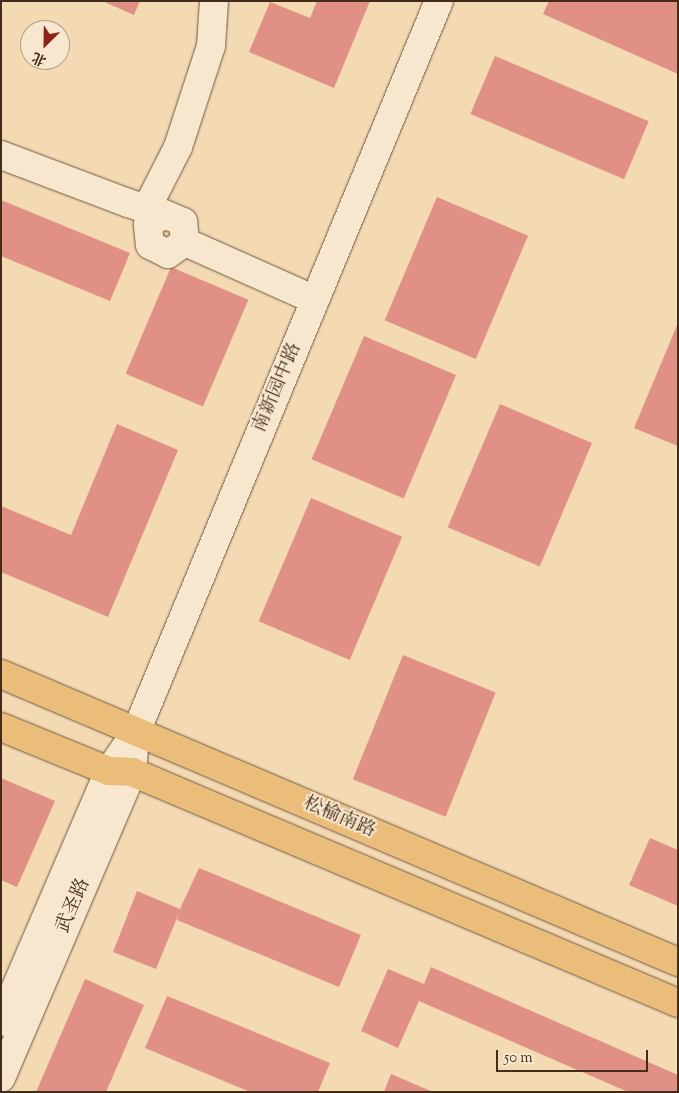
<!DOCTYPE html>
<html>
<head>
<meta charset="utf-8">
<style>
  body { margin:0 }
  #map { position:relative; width:679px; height:1093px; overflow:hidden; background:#f3dab3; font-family:"Sorts Mill Goudy","Noto Serif SC",serif }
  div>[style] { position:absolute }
  .building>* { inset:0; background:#e09085; transform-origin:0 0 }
  .roads { filter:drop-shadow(0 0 1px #6f5840) drop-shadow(0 0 1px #6f5840) }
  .minor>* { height:28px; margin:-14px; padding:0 14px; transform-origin:14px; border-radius:14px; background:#f7e7ce }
  .major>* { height:28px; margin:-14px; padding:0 14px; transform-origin:14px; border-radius:14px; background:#eabd7a }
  span { translate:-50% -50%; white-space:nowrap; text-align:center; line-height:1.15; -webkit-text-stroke:4px #f7e7ce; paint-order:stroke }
  .street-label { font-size:19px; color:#432d1a }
  .frame { position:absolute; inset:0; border:2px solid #432d1a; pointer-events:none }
  .north { position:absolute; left:20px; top:20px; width:50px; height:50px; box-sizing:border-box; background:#f7e7ce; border:1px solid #af9d86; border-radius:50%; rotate:203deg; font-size:14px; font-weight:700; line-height:20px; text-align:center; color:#432d1a }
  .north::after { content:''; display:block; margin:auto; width:18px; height:22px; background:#8f2418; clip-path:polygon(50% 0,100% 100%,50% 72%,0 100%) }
  .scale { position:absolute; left:496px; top:1050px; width:152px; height:22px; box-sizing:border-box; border:2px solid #432d1a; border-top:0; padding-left:6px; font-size:15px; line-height:18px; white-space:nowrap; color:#432d1a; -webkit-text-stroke:4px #f7e7ce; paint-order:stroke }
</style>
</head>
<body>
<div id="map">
  <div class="building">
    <div style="clip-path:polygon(102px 1px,140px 1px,134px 15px)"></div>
    <div style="clip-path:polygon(317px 1px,370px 1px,334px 88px,249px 52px,270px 2px,310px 18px)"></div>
    <div style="clip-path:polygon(549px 1px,678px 1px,678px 74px,543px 14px)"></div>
    <div style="left:495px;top:56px;width:167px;height:63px;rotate:23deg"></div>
    <div style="left:437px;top:197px;width:99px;height:134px;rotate:23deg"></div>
    <div style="clip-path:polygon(1px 200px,130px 253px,110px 301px,1px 256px)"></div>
    <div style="left:171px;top:267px;width:84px;height:116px;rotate:23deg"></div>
    <div style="clip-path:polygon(678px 323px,678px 446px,634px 428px)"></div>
    <div style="left:364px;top:336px;width:100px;height:134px;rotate:23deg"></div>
    <div style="left:500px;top:404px;width:100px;height:134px;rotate:23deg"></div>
    <div style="clip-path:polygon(117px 424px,178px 450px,108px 617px,1px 572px,1px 506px,71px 535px)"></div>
    <div style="left:311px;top:498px;width:99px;height:134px;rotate:23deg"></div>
    <div style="left:403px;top:655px;width:100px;height:134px;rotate:22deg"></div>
    <div style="clip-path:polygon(1px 778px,55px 801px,17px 887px,1px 880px)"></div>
    <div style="clip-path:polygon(650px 838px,678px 850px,678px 906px,629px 885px)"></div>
    <div style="clip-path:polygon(199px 868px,361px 935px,339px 987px,177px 920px,179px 913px,156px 969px,113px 952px,137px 891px,180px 909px)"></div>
    <div style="clip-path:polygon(431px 967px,678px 1075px,678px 1092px,628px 1092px,419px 1001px,398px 1048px,361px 1031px,388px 969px,424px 984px)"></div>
    <div style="clip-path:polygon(85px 979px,144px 1005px,106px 1092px,36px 1092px)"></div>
    <div style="clip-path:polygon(167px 996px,330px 1063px,318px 1092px,250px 1092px,145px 1048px)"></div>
    <div style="clip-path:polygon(391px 1074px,433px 1092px,384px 1092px)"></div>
  </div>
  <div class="roads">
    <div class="minor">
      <div style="left:1px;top:155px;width:136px;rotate:20.7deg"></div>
      <div style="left:128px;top:203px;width:13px;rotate:18deg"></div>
      <div style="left:140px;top:207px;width:11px;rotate:-27deg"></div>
      <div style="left:150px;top:202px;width:62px;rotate:-63deg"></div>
      <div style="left:178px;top:147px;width:106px;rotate:-71.9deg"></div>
      <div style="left:211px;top:46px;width:45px;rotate:-86.2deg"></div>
      <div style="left:164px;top:214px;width:21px;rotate:23deg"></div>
      <div style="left:183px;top:222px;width:20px;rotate:84deg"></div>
      <div style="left:185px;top:242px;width:21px;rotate:145deg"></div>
      <div style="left:168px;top:254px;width:20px;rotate:-153deg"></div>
      <div style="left:150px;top:245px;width:20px;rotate:-96deg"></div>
      <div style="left:148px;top:225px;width:19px;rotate:-35deg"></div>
      <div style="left:185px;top:242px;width:142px;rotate:24deg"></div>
      <div style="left:1px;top:1022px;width:273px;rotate:-66.7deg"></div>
      <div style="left:109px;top:771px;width:47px;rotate:-55.3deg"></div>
      <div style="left:136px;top:732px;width:791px;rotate:-67.49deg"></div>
      <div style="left:1px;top:1078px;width:333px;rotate:-66.8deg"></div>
      <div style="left:132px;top:772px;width:21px;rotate:-85deg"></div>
    </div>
    <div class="major">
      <div style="left:1px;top:674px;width:736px;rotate:23.05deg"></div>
      <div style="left:1px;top:727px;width:117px;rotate:22.2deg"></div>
      <div style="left:109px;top:771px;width:23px;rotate:2deg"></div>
      <div style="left:132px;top:772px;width:593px;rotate:22.93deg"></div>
    </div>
  </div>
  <div class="street-label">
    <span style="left:278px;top:388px;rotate:-67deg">南新园中路</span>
    <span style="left:339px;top:818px;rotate:23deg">松榆南路</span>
    <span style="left:74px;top:906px;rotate:-67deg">武圣路</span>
  </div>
  <div class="frame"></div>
  <div class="north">北</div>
  <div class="scale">50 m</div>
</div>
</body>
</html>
